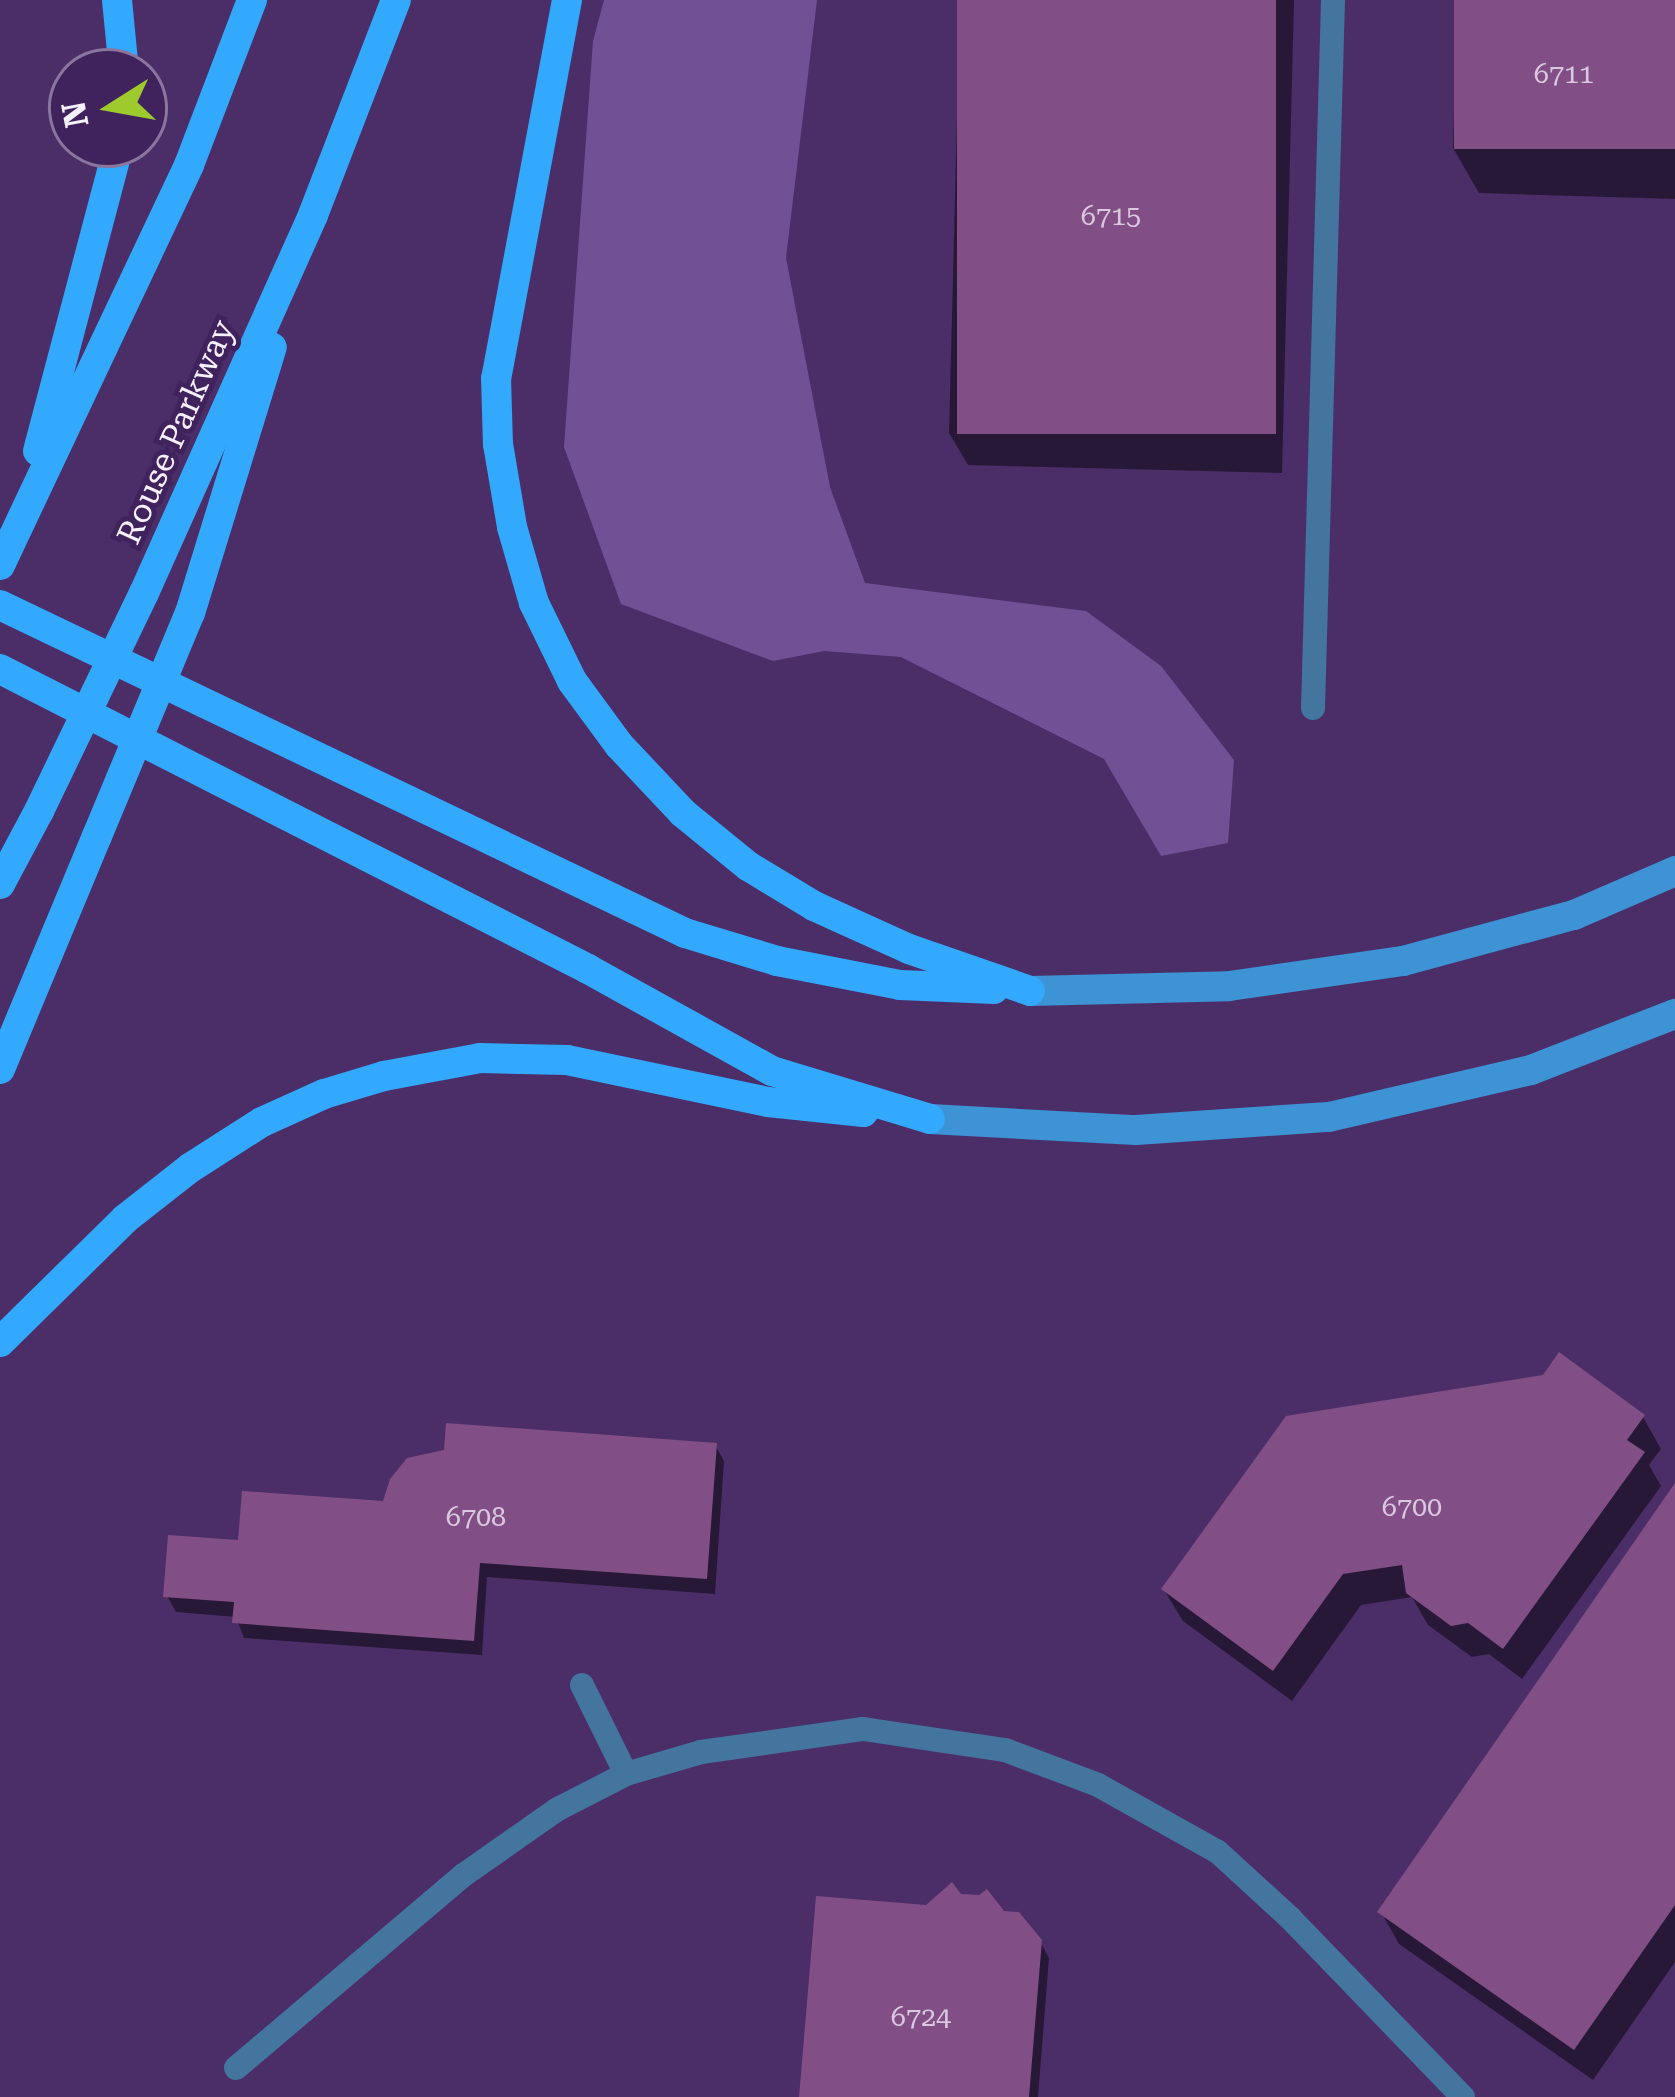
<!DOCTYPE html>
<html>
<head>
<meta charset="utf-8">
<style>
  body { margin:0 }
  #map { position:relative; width:1675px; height:2097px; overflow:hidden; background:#4b2e68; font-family:"Roboto Serif",serif }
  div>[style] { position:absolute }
  .green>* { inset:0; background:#715095 }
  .shadow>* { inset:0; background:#0007 }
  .building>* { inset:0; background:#814f85; transform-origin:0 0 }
  .lane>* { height:24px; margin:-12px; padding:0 12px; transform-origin:12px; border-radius:12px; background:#43759e }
  .secondary>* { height:30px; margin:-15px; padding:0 15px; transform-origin:15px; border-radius:15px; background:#3d93d3 }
  .primary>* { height:30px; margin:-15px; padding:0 15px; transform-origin:15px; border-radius:15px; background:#32a9fc }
  .primary-bridge>* { height:30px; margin:-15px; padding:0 15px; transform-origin:15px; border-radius:15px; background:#32a9fc }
  span { translate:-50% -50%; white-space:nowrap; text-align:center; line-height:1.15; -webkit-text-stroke:10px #40235d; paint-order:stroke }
  .number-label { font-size:27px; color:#d9c8e0 }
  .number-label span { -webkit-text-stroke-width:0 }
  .street-label { font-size:33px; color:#f6f1ff }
  .north { position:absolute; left:48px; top:48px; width:120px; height:120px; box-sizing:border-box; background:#40235d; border:3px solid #89759e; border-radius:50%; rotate:259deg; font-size:33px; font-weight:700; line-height:48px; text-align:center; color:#f6f1ff }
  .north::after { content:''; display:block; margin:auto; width:42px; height:54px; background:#9eca2e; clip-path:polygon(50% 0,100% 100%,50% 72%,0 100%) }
</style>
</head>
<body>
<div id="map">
  <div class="green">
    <div style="clip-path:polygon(604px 0,817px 0,786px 258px,830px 487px,865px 583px,1086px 611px,1161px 666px,1234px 760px,1228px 843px,1161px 856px,1104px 759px,901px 657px,824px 651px,773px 661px,621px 604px,564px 447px,593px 41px)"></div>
  </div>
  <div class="shadow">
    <div style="clip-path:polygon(960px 0,1294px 0,1282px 473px,968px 465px,949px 433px)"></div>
    <div style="clip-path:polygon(1457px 0,1675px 0,1675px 199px,1479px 193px,1453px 148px)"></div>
    <div style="clip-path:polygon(1643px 1417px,1661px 1449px,1649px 1465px,1661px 1486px,1522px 1679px,1489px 1654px,1472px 1657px,1428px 1625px,1412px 1597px,1361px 1605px,1292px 1701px,1183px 1621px,1164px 1590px)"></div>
    <div style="clip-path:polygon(715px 1445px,724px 1461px,715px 1594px,487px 1577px,482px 1655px,244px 1638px,236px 1617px,176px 1612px,167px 1596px,241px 1543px,385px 1504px)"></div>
    <div style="clip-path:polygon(1675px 1489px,1675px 1962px,1593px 2080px,1399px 1944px,1381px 1912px)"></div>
    <div style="clip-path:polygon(960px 1897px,1003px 1914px,1040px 1941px,1049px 1958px,1038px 2097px,802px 2097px,927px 1908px)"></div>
  </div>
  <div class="building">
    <div style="left:957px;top:0;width:319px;height:434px"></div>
    <div style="left:1454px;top:0;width:221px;height:149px"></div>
    <div style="clip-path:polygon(1559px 1352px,1645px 1415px,1627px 1440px,1645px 1452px,1503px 1649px,1468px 1623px,1451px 1626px,1406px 1593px,1402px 1565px,1343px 1574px,1273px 1671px,1161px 1589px,1286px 1416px,1543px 1375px)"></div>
    <div style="clip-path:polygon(446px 1423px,717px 1443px,707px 1579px,480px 1563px,474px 1641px,232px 1623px,234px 1602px,163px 1597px,168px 1535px,238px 1540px,242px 1491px,383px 1501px,390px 1479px,407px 1458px,444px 1450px)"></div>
    <div style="clip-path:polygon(1675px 1483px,1675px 1905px,1574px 2050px,1377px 1912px)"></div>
    <div style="clip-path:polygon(952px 1882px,961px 1894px,979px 1895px,987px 1889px,1004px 1911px,1019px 1912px,1042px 1940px,1029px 2097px,799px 2097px,816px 1896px,926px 1905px)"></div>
  </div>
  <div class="lane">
    <div style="left:1313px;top:708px;width:708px;rotate:-88.38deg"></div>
    <div style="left:582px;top:1685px;width:99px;rotate:63.7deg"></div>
    <div style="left:236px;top:2068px;width:300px;rotate:-40.3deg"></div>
    <div style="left:465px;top:1874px;width:113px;rotate:-35deg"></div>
    <div style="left:558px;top:1809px;width:76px;rotate:-27.2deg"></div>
    <div style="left:626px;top:1774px;width:78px;rotate:-16.3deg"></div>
    <div style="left:701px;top:1752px;width:164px;rotate:-8.1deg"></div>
    <div style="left:863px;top:1729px;width:144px;rotate:8.4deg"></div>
    <div style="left:1005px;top:1750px;width:99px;rotate:20.6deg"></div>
    <div style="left:1098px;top:1785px;width:137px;rotate:29.2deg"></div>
    <div style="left:1218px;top:1852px;width:98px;rotate:42.5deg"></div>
    <div style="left:1290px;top:1918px;width:249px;rotate:46deg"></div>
  </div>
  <div class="secondary">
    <div style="left:1030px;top:991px;width:199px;rotate:-1.4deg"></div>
    <div style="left:1229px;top:986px;width:176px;rotate:-8.2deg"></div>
    <div style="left:1403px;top:961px;width:177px;rotate:-15.1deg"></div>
    <div style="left:1574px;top:915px;width:110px;rotate:-23.5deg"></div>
    <div style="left:930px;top:1119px;width:206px;rotate:3.1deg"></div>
    <div style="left:1136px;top:1130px;width:193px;rotate:-3.9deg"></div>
    <div style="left:1329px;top:1117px;width:207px;rotate:-13.1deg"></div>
    <div style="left:1531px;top:1070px;width:155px;rotate:-21.3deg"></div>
  </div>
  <div class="primary">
    <div style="left:117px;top:0;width:72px;rotate:84.4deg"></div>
    <div style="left:567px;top:0;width:385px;rotate:100.6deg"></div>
    <div style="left:496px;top:378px;width:66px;rotate:88.3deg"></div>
    <div style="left:498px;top:444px;width:84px;rotate:80.4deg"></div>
    <div style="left:512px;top:527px;width:79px;rotate:73.9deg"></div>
    <div style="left:534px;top:603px;width:87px;rotate:64deg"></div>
    <div style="left:572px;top:681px;width:79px;rotate:53.7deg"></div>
    <div style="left:619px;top:745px;width:93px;rotate:46.7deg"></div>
    <div style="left:683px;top:813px;width:84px;rotate:39.2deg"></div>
    <div style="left:748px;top:866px;width:77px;rotate:31.2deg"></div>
    <div style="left:814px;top:906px;width:104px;rotate:24.4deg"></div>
    <div style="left:909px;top:949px;width:128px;rotate:19.1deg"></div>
    <div style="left:38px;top:451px;width:318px;rotate:-75.2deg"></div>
    <div style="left:0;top:565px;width:442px;rotate:-64.7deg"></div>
    <div style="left:189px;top:165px;width:177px;rotate:-69.1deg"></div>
    <div style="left:144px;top:593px;width:414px;rotate:-65.9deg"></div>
    <div style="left:313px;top:215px;width:230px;rotate:-68.9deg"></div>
    <div style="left:0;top:605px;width:759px;rotate:25.59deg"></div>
    <div style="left:685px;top:933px;width:96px;rotate:16.9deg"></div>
    <div style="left:777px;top:961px;width:125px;rotate:11deg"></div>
    <div style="left:900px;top:985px;width:94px;rotate:2.4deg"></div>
    <div style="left:190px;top:613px;width:278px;rotate:-72.9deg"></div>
    <div style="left:0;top:669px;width:660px;rotate:27.03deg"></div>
    <div style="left:588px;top:969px;width:210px;rotate:29deg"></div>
    <div style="left:772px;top:1071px;width:165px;rotate:16.9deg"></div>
    <div style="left:0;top:884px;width:83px;rotate:-61.9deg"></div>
    <div style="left:0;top:1069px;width:252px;rotate:-67.4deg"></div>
    <div style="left:0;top:1342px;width:175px;rotate:-44.5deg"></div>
    <div style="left:125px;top:1219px;width:83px;rotate:-38.1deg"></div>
    <div style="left:190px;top:1168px;width:85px;rotate:-32.6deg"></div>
    <div style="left:262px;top:1122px;width:68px;rotate:-24.3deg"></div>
    <div style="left:324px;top:1094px;width:63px;rotate:-16.7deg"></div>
    <div style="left:384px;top:1076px;width:98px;rotate:-10.6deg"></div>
    <div style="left:480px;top:1058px;width:87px;rotate:1.3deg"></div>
    <div style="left:567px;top:1060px;width:205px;rotate:11.8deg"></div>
    <div style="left:768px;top:1102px;width:96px;rotate:6deg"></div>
  </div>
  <div class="primary-bridge">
    <div style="left:39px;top:811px;width:242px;rotate:-64.3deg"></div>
    <div style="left:97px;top:836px;width:242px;rotate:-67.4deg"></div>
  </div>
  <div class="number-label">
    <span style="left:1564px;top:75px">6711</span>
    <span style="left:1111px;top:217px">6715</span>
    <span style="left:1412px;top:1508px">6700</span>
    <span style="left:476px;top:1518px">6708</span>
    <span style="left:921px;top:2018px">6724</span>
  </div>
  <div class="street-label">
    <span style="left:176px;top:432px;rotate:-66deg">Rouse Parkway</span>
  </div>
  <div class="north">N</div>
</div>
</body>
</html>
